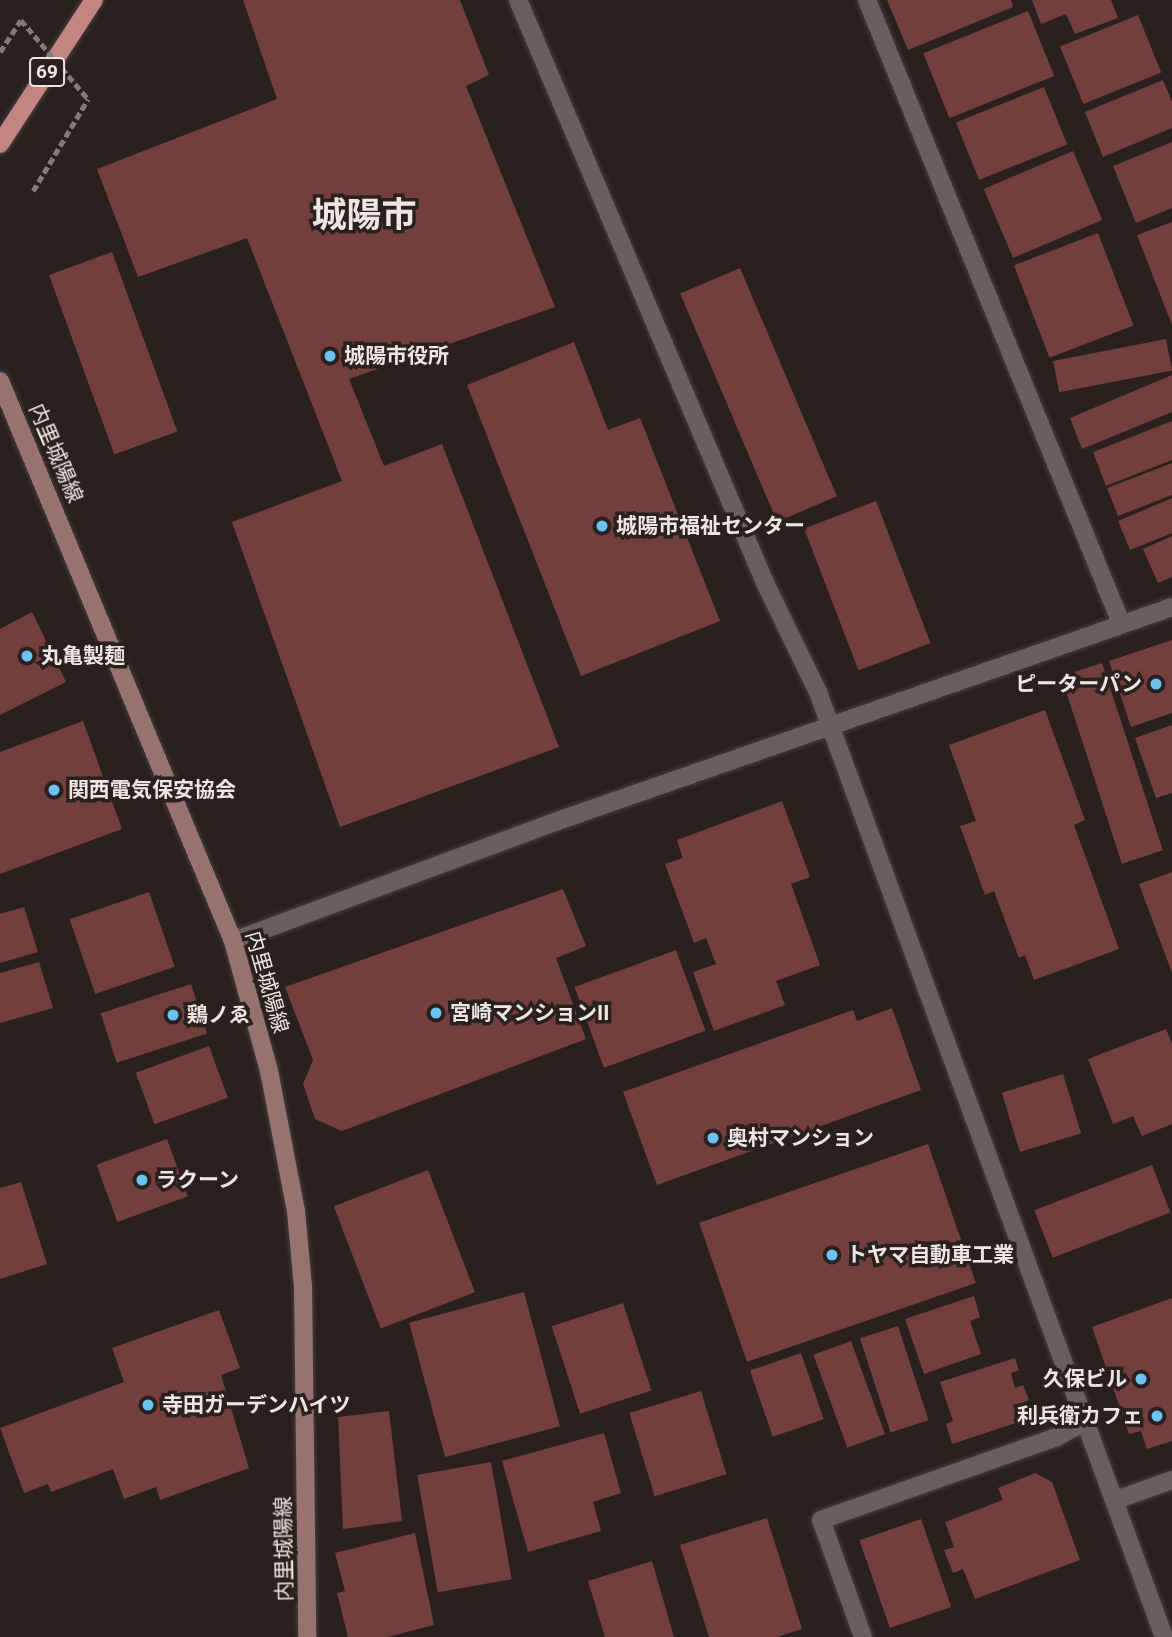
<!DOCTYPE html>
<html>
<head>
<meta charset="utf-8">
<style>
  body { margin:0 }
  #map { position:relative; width:1172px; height:1637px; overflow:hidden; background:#2a201f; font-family:Roboto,"Noto Sans JP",sans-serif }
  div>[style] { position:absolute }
  .building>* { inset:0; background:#733f3c; transform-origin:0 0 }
  .path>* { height:4.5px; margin-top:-2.25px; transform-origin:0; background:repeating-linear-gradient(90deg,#837b7a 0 7px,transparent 0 10.5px) }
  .roads { filter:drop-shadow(0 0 2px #473f3e) drop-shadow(0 0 2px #473f3e) }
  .street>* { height:18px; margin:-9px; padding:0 9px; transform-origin:9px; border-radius:9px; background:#6b5f5e }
  .secondary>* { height:18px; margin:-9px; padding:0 9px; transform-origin:9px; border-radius:9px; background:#977270 }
  .primary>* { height:18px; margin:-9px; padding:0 9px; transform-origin:9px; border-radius:9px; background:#c38581 }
  .path-bridge>* { height:4.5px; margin-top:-2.25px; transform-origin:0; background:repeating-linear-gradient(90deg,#837b7a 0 7px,transparent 0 10.5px) }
  .dots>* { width:19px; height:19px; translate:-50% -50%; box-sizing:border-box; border:4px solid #2a201f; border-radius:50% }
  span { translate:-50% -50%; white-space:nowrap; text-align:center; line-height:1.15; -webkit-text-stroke:7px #2a201f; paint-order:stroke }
  .shield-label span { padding:2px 5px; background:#2a201f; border:2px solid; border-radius:5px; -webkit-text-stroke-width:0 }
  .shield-label { font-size:19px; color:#ede6e5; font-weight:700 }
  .poi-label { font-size:21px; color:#ede6e5; font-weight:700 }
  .left { translate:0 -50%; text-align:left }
  .right { translate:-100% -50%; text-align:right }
  .street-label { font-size:21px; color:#ede6e5 }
  .town-label { font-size:35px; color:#ede6e5; font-weight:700 }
</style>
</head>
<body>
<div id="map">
  <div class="building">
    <div style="clip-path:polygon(243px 0,460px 0,489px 75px,466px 86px,555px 307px,349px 379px,384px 466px,442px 444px,559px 747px,340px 827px,232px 522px,342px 481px,247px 238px,138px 277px,97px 169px,277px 99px)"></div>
    <div style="clip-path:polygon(887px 0,1011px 0,1013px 7px,908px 50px)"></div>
    <div style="clip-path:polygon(1032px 0,1111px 0,1118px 18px,1075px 34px,1066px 14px,1041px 24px)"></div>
    <div style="left:1028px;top:11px;width:70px;height:113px;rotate:68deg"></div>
    <div style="left:1138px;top:15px;width:62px;height:84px;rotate:68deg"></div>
    <div style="clip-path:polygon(1163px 80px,1172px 102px,1172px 128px,1103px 157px,1085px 112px)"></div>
    <div style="left:1044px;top:87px;width:62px;height:95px;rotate:68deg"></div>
    <div style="clip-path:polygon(1172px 142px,1172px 208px,1136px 223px,1113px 166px)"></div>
    <div style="left:1073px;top:151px;width:75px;height:97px;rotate:67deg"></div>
    <div style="clip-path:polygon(1172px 222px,1172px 325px,1137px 235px)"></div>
    <div style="left:1098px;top:233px;width:99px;height:90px;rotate:69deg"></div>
    <div style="left:112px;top:252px;width:191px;height:67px;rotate:70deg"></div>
    <div style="left:740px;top:268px;width:248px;height:65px;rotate:67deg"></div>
    <div style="left:1166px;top:339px;width:32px;height:115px;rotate:79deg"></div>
    <div style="clip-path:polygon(574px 342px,608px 430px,640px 418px,720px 621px,581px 676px,467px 385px)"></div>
    <div style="clip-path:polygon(1172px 375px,1172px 412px,1082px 449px,1070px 418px)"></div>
    <div style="clip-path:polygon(1172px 421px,1172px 460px,1106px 486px,1093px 452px)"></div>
    <div style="clip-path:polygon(1172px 463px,1172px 495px,1118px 516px,1107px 488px)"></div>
    <div style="clip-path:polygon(1172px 498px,1172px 533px,1130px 550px,1118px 521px)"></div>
    <div style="left:876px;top:501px;width:152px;height:77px;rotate:69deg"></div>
    <div style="clip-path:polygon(1172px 536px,1172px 577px,1158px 583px,1143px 549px)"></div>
    <div style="clip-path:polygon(32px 612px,66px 682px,0 715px,0 629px)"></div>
    <div style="clip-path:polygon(1172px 640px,1172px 713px,1131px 727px,1109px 661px)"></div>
    <div style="left:1102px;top:663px;width:197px;height:43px;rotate:72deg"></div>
    <div style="clip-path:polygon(1045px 710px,1085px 820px,1074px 825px,1119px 949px,1034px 980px,1025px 955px,1019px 958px,994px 891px,985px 895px,960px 826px,976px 821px,949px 745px)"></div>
    <div style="clip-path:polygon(83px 721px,122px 829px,0 874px,0 752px)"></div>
    <div style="clip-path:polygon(1172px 725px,1172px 793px,1156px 798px,1135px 738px)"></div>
    <div style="clip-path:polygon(782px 801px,810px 877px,791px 884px,820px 965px,776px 981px,785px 1005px,714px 1031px,693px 972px,716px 964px,706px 938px,694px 943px,665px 864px,683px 858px,677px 840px)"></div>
    <div style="clip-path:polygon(1172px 872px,1172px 973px,1139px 884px)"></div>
    <div style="clip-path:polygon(563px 889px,586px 946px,556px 958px,586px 1039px,342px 1131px,315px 1119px,303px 1084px,313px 1060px,285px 987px)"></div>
    <div style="left:149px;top:892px;width:79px;height:84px;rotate:71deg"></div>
    <div style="clip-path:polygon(24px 907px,38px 952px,0 963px,0 914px)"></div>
    <div style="left:676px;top:950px;width:86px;height:108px;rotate:70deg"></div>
    <div style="clip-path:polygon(39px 962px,53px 1008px,0 1023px,0 973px)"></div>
    <div style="left:191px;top:984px;width:52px;height:95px;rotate:72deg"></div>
    <div style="clip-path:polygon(892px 1008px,921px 1090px,657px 1185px,623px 1092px,853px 1010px,857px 1021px)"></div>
    <div style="clip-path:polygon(1166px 1029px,1172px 1044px,1172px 1124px,1142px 1136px,1133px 1116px,1113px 1124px,1088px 1059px)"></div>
    <div style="left:209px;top:1046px;width:55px;height:78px;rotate:70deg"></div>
    <div style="left:1063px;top:1074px;width:62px;height:64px;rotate:73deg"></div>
    <div style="left:167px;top:1139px;width:61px;height:75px;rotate:70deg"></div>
    <div style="left:928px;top:1144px;width:147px;height:242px;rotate:71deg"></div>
    <div style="left:1152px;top:1165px;width:51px;height:126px;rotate:69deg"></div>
    <div style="left:428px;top:1170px;width:131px;height:101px;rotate:69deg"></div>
    <div style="clip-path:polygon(21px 1182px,47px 1264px,0 1279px,0 1188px)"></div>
    <div style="left:524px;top:1292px;width:139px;height:119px;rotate:75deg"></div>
    <div style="clip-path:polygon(974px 1296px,980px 1317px,970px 1321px,981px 1354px,924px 1374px,905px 1319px)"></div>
    <div style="clip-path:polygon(1172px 1298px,1172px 1441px,1147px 1449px,1141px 1431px,1129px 1434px,1092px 1327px)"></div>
    <div style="left:623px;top:1303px;width:92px;height:75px;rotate:72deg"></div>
    <div style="clip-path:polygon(219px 1310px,240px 1368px,221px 1375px,249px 1468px,160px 1500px,156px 1487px,124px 1499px,113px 1469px,51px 1492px,48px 1484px,24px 1493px,0 1428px,124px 1382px,112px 1348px)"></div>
    <div style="left:898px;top:1326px;width:99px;height:40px;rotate:72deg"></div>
    <div style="left:851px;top:1341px;width:99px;height:40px;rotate:70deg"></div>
    <div style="left:801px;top:1353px;width:70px;height:54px;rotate:71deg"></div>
    <div style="clip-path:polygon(1015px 1358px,1019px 1370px,1011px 1373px,1015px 1388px,1023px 1385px,1029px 1400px,1017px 1405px,1022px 1421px,952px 1444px,946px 1424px,953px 1421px,940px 1382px)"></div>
    <div style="left:701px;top:1391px;width:87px;height:75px;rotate:73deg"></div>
    <div style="clip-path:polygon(389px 1411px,402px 1521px,343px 1529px,338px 1417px)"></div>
    <div style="clip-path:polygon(604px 1433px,621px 1493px,593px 1502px,601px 1531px,528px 1552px,502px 1461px)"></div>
    <div style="left:491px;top:1462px;width:119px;height:75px;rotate:80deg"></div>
    <div style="clip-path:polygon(1035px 1473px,1052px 1482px,1080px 1560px,975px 1599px,963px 1569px,953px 1573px,944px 1550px,954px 1547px,945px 1522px,1003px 1500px,998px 1488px)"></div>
    <div style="clip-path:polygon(767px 1518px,802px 1629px,777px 1637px,709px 1637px,680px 1545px)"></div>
    <div style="left:921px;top:1519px;width:93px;height:65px;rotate:71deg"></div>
    <div style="clip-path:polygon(415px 1533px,434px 1625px,387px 1637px,348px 1637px,337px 1593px,345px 1591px,335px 1553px)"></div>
    <div style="clip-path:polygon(652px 1561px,674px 1637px,605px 1637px,588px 1581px)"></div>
  </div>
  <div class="path">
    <div style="left:0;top:52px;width:38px;rotate:-57deg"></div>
    <div style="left:33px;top:191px;width:107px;rotate:-59.1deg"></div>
  </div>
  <div class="roads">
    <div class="street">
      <div style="left:518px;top:0;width:635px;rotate:67.03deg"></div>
      <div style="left:766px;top:585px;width:119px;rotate:64.1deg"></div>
      <div style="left:818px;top:692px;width:1006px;rotate:69.89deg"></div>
      <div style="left:867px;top:0;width:673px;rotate:67.82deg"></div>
      <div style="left:233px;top:941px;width:337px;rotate:-20.3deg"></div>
      <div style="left:549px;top:824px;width:660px;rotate:-19.2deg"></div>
      <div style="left:1116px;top:1500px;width:59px;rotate:-19.7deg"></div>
      <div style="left:863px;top:1637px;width:124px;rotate:-109.7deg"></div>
      <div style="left:821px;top:1520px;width:250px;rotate:-19.4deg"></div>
      <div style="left:1057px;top:1437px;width:29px;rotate:-29deg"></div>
    </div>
    <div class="secondary">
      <div style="left:0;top:381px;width:607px;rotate:67.41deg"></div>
      <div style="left:233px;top:941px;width:135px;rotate:74.5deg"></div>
      <div style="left:269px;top:1071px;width:143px;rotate:79.1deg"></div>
      <div style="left:296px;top:1211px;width:75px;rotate:84.7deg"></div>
      <div style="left:303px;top:1286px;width:351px;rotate:89.3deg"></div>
    </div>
    <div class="primary">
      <div style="left:0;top:144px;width:172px;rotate:-56.9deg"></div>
    </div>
  </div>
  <div class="path-bridge">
    <div style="left:21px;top:20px;width:104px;rotate:49.7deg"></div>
  </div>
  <div class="dots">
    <div style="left:330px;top:356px;background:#6bc3f2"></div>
    <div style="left:602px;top:526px;background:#6bc3f2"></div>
    <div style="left:27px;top:656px;background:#6bc3f2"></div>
    <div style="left:1156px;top:684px;background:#6bc3f2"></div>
    <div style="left:54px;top:790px;background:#6bc3f2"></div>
    <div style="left:436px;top:1013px;background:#6bc3f2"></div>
    <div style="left:173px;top:1015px;background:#6bc3f2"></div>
    <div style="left:713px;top:1138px;background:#6bc3f2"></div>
    <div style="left:142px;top:1180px;background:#6bc3f2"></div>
    <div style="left:832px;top:1255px;background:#6bc3f2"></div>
    <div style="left:1141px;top:1379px;background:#6bc3f2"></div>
    <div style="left:148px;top:1405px;background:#6bc3f2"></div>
    <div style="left:1157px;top:1416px;background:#6bc3f2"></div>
  </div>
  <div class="shield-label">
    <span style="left:47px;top:72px">69</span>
  </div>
  <div class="poi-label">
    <span class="left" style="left:344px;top:356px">城陽市役所</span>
    <span class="left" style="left:616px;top:526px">城陽市福祉センター</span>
    <span class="left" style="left:41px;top:656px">丸亀製麺</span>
    <span class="right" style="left:1142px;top:684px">ピーターパン</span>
    <span class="left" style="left:68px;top:790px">関西電気保安協会</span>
    <span class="left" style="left:450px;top:1013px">宮崎マンションII</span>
    <span class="left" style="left:187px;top:1015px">鶏ノゑ</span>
    <span class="left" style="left:727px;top:1138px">奥村マンション</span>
    <span class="left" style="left:156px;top:1180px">ラクーン</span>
    <span class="left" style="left:846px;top:1255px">トヤマ自動車工業</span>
    <span class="right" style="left:1127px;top:1379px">久保ビル</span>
    <span class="left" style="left:162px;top:1405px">寺田ガーデンハイツ</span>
    <span class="right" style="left:1143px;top:1416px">利兵衛カフェ</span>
  </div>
  <div class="street-label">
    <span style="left:56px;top:453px;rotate:67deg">内里城陽線</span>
    <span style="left:267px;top:982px;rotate:74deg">内里城陽線</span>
    <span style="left:284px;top:1549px;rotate:-91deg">内里城陽線</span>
  </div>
  <div class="town-label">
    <span style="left:364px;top:216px">城陽市</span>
  </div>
</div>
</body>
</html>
